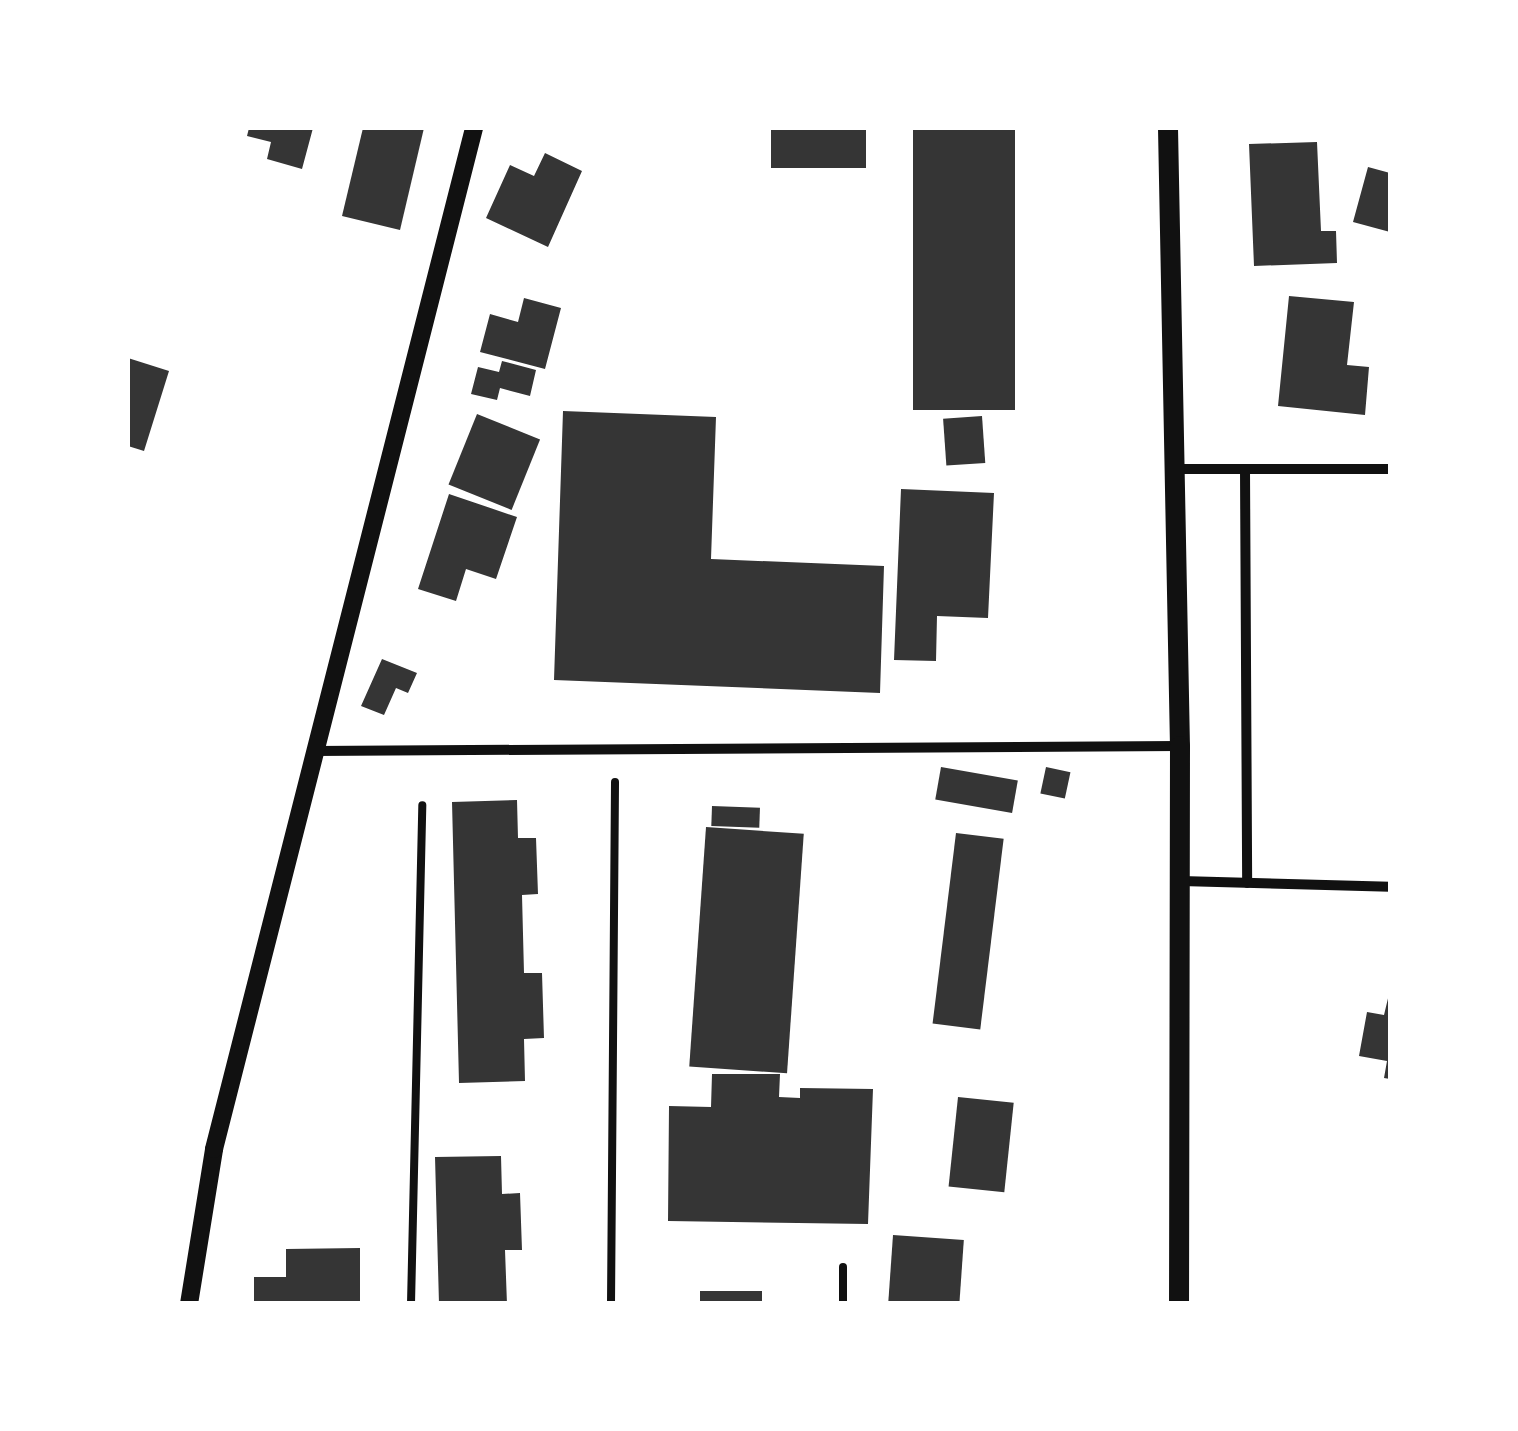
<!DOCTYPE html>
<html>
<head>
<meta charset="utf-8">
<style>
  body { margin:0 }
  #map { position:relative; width:1518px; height:1431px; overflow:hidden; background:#fff; font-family:"Source Sans 3",sans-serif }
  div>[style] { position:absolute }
  .building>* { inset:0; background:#353535; transform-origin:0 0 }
  .service>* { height:8px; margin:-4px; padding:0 4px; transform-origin:4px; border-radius:4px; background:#111 }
  .minor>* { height:10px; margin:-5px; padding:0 5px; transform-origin:5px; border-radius:5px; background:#111 }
  .tertiary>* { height:18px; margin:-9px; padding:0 9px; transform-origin:9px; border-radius:9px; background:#111 }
  .secondary>* { height:20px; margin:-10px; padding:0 10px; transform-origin:10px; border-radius:10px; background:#111 }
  span { translate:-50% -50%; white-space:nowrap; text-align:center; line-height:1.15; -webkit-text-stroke:8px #fff; paint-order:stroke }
  .frame { position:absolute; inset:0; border:130px solid #fff; pointer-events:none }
</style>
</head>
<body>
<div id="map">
  <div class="building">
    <div style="clip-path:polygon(249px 128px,313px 128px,302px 169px,267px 159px,271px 142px,247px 136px)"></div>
    <div style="clip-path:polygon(363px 128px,424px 128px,400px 230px,342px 216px)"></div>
    <div style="left:771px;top:128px;width:95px;height:40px"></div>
    <div style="left:913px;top:128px;width:102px;height:282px"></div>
    <div style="clip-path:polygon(1317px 142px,1321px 231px,1336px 231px,1337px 263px,1254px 266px,1249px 144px)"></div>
    <div style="clip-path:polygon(545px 153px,582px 171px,548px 247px,486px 218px,510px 165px,534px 176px)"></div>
    <div style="clip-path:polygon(1368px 167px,1390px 173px,1390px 232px,1353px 222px)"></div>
    <div style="clip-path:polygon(1289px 296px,1354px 302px,1347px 365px,1369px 367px,1365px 415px,1278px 406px)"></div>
    <div style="clip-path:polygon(524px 298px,561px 308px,545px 369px,480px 352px,490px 314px,518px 322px)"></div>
    <div style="clip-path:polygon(128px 358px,169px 371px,144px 451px,128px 446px)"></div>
    <div style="clip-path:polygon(502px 361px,536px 370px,530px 396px,500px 388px,497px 400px,471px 394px,478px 367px,499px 372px)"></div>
    <div style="clip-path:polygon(563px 411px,716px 417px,711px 559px,884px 566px,880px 693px,554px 680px)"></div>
    <div style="left:477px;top:414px;width:68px;height:76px;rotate:22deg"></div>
    <div style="left:982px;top:416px;width:47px;height:39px;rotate:86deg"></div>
    <div style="clip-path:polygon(901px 489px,994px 493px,988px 618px,937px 616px,936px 661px,894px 660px)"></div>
    <div style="clip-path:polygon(449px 494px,517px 517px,496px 579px,466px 569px,456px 601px,418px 589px)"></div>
    <div style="clip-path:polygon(382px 659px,417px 673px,408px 693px,396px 688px,384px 715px,361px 706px)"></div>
    <div style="left:941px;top:767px;width:78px;height:33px;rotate:10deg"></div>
    <div style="left:1046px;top:767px;width:25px;height:27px;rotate:12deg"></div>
    <div style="clip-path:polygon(517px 800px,518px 838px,536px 838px,538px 894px,522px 895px,524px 973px,542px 973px,544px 1038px,524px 1039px,525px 1081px,459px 1083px,452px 802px)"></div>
    <div style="left:712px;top:806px;width:48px;height:20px;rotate:2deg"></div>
    <div style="left:706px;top:827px;width:98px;height:240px;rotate:4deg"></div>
    <div style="left:956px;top:833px;width:48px;height:192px;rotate:7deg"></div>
    <div style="clip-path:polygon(1390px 990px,1390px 1079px,1384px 1078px,1387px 1061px,1359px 1056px,1367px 1012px,1384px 1015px)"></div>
    <div style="clip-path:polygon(712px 1074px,780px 1074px,779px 1097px,800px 1098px,800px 1088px,873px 1089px,868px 1224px,668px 1221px,669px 1106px,711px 1107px)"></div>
    <div style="left:958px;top:1097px;width:56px;height:90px;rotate:6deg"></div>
    <div style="clip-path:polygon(501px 1156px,502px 1194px,520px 1193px,522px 1250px,505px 1250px,507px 1304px,439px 1304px,435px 1157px)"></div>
    <div style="left:893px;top:1235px;width:71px;height:69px;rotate:4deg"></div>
    <div style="clip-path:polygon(360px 1248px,360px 1304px,254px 1304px,254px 1277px,286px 1277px,286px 1249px)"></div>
    <div style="left:700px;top:1291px;width:62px;height:13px"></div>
  </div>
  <div class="service">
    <div style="left:411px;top:1304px;width:499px;rotate:-88.7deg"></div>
    <div style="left:611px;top:1304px;width:522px;rotate:-89.56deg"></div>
    <div style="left:843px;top:1304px;width:37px;rotate:-90deg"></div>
  </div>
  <div class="minor">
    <div style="left:1172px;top:469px;width:218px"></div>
    <div style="left:1245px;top:469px;width:414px;rotate:89.7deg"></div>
    <div style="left:314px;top:751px;width:865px;rotate:-0.33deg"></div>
    <div style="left:1181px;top:881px;width:209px;rotate:1.6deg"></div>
  </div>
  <div class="tertiary">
    <div style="left:189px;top:1304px;width:157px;rotate:-80.8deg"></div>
    <div style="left:214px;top:1149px;width:1054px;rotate:-75.71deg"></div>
  </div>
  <div class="secondary">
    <div style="left:1168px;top:128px;width:618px;rotate:88.89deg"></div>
    <div style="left:1180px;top:746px;width:558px;rotate:90.1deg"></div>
  </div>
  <div class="frame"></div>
</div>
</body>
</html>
